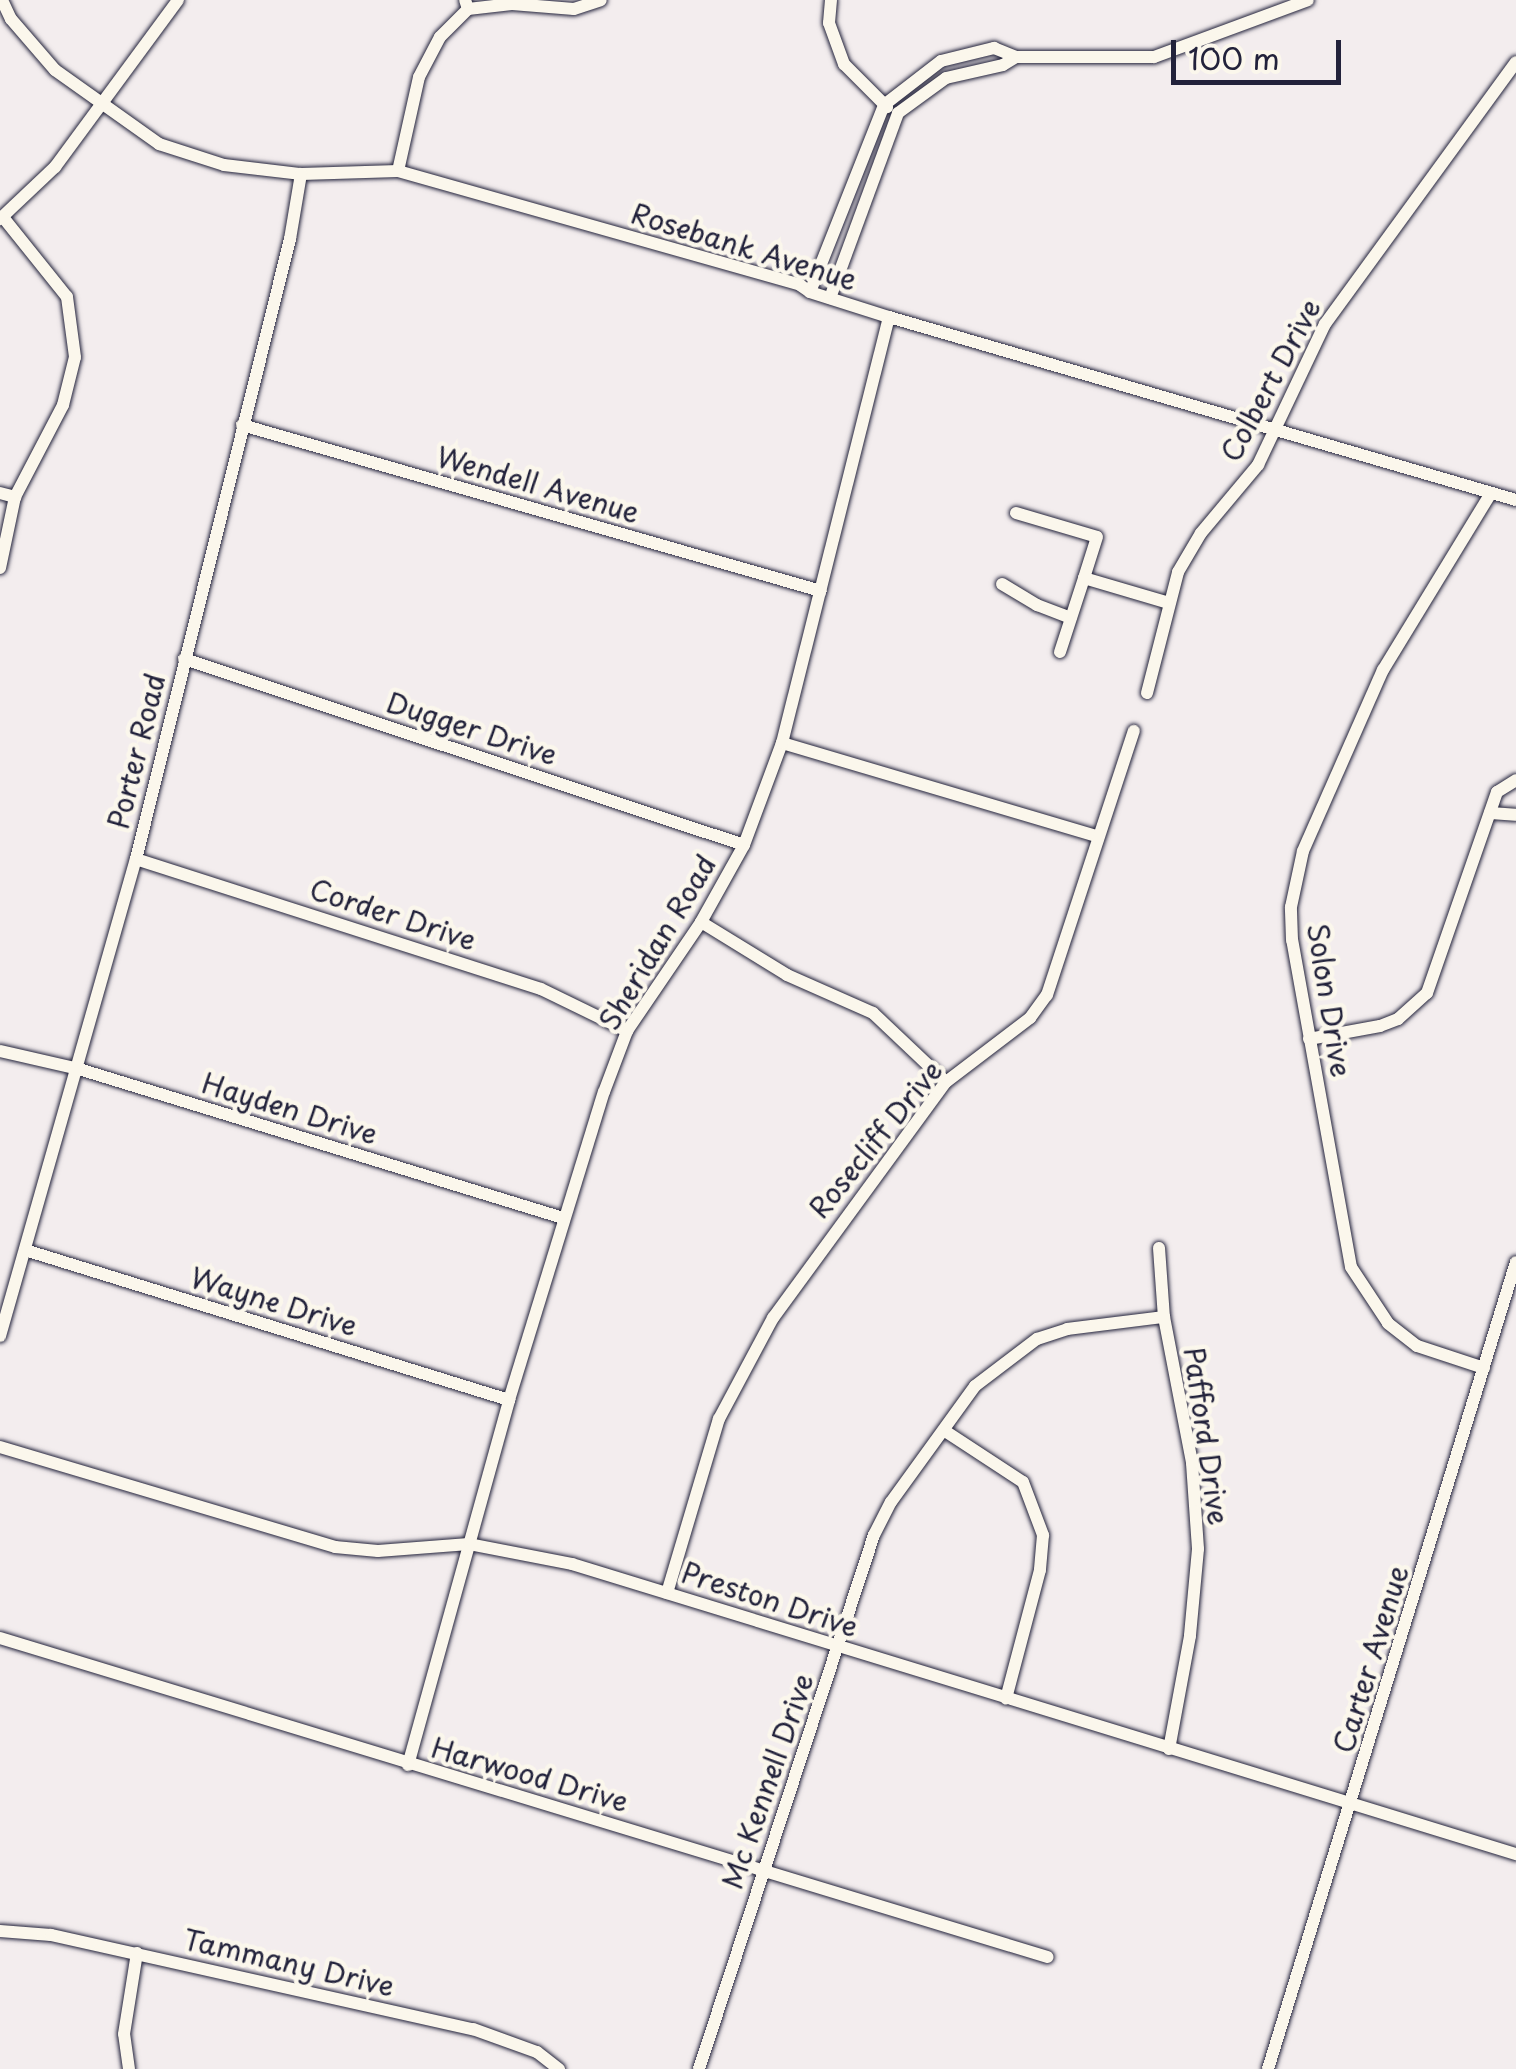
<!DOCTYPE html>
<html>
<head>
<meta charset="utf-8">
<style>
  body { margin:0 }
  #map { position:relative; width:1516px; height:2069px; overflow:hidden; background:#f3edee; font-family:"Playpen Sans",sans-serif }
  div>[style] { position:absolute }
  .roads { filter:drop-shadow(0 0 2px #22223b) drop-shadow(0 0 2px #22223b) }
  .minor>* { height:12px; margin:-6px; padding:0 6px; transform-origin:6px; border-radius:6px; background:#fbf7ec }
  span { translate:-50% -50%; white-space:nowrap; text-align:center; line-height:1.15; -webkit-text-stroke:9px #fbf7ec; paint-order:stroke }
  .street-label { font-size:28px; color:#22223b }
  .scale { position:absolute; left:1171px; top:40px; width:170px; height:45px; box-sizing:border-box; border:5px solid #22223b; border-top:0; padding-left:12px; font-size:30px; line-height:35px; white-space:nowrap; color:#22223b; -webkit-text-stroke:8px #fbf7ec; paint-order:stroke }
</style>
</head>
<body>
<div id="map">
  <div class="roads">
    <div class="minor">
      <div style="left:2px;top:0;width:21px;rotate:65deg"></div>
      <div style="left:11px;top:19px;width:67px;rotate:49.2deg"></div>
      <div style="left:55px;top:70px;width:128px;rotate:35.4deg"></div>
      <div style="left:159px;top:144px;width:68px;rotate:17.9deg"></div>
      <div style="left:224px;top:165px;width:78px;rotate:6.7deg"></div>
      <div style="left:301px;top:174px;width:97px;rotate:-1.8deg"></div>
      <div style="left:398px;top:171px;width:418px;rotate:15.8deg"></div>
      <div style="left:800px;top:285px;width:12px;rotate:35deg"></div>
      <div style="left:810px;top:292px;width:83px;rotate:17.6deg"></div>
      <div style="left:889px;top:317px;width:653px;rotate:16.27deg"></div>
      <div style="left:831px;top:0;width:23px;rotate:95deg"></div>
      <div style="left:829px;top:23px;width:44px;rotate:69.9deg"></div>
      <div style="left:844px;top:64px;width:61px;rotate:45deg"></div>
      <div style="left:468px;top:9px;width:44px;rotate:-6.5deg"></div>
      <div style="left:512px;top:4px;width:62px;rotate:4.6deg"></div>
      <div style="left:574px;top:9px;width:28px;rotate:-18deg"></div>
      <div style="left:398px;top:171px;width:96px;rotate:-77.4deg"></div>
      <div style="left:419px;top:77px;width:45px;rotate:-62.3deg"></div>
      <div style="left:440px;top:37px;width:40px;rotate:-45deg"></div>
      <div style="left:468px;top:9px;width:9px;rotate:-108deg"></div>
      <div style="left:0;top:219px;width:76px;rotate:-43.4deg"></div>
      <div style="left:55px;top:167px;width:207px;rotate:-53.6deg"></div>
      <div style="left:810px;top:292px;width:201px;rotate:-68.4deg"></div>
      <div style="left:884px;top:105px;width:72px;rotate:-37.7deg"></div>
      <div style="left:941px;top:61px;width:55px;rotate:-13.8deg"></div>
      <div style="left:994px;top:48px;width:24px;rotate:22deg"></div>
      <div style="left:1016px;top:57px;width:138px"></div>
      <div style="left:1154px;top:57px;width:164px;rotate:-20.3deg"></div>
      <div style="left:830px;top:298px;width:197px;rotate:-69.8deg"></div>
      <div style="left:898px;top:113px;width:59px;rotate:-36.1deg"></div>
      <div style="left:946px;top:78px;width:58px;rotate:-12.8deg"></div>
      <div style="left:1003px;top:65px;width:15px;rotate:-32deg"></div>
      <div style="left:242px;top:425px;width:602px;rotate:16deg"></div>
      <div style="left:0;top:493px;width:16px;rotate:15deg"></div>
      <div style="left:1016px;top:513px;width:84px;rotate:16.5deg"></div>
      <div style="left:1097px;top:537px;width:43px;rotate:107.6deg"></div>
      <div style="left:0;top:568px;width:73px;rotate:-78.1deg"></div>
      <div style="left:15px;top:497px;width:104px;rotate:-62.4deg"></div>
      <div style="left:63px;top:405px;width:49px;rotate:-76deg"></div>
      <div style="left:75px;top:357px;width:61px;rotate:-97.6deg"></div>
      <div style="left:67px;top:297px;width:102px;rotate:-128.7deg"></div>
      <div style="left:1002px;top:584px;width:41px;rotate:31deg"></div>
      <div style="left:1037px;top:605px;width:36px;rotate:21deg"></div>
      <div style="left:1060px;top:652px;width:78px;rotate:-72deg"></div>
      <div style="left:1084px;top:578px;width:89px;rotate:16.4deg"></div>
      <div style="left:184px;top:659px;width:590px;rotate:18.37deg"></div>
      <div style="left:1147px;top:693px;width:125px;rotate:-75.6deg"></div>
      <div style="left:1178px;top:572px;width:45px;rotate:-59.5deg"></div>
      <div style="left:1201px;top:533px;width:89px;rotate:-50deg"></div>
      <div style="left:1258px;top:465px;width:156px;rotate:-64.6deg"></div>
      <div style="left:1325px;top:324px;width:324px;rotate:-53.9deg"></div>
      <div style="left:782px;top:743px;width:327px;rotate:16.5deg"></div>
      <div style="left:1490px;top:813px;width:26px;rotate:4deg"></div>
      <div style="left:136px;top:859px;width:425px;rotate:17.8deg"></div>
      <div style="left:541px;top:989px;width:96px;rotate:26deg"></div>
      <div style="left:701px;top:922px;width:101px;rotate:31.6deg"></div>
      <div style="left:787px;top:975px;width:94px;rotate:23.8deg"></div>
      <div style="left:873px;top:1013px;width:100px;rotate:43.4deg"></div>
      <div style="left:1309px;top:1039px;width:72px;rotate:-10.4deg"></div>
      <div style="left:1380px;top:1026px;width:19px;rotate:-21deg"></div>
      <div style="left:1398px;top:1019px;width:39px;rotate:-42deg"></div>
      <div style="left:1427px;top:993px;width:213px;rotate:-70.8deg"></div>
      <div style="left:1497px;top:792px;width:22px;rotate:-32deg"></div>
      <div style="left:0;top:1051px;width:81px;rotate:12.8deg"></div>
      <div style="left:79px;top:1069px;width:506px;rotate:17.11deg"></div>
      <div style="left:1159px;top:1248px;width:69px;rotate:85.9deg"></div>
      <div style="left:1164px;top:1317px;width:149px;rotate:79.1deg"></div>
      <div style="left:1192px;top:1463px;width:86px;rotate:86deg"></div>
      <div style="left:1198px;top:1549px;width:87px;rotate:95.3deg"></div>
      <div style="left:1190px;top:1636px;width:115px;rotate:100.5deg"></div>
      <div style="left:25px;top:1250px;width:507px;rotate:17.22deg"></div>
      <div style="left:0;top:1336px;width:496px;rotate:-74.1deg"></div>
      <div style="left:136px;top:859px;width:639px;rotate:-76.05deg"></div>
      <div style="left:290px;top:239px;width:66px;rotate:-80.4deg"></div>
      <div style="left:1484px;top:1368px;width:71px;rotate:-161.8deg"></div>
      <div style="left:1417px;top:1346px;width:37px;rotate:-142deg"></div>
      <div style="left:1388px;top:1323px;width:67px;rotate:-123.5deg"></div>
      <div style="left:1351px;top:1267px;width:332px;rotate:-100.2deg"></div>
      <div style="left:1292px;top:940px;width:33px;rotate:-92deg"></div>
      <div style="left:1291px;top:907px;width:57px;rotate:-77.9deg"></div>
      <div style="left:1303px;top:851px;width:198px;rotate:-66.2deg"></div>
      <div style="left:1383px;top:670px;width:207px;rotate:-58.6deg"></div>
      <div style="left:945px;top:1431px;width:93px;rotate:33.2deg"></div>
      <div style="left:1023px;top:1482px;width:57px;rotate:69.3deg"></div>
      <div style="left:1043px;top:1535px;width:35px;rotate:95deg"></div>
      <div style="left:1040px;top:1570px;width:133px;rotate:104.8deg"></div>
      <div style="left:0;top:1447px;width:350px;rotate:16.6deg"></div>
      <div style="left:335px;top:1547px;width:43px;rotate:5.3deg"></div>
      <div style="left:378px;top:1551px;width:91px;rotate:-4.4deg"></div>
      <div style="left:469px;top:1544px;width:105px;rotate:11deg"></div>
      <div style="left:572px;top:1564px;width:988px;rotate:17.08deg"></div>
      <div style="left:667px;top:1593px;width:182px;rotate:-73.4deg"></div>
      <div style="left:719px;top:1419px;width:115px;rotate:-61.9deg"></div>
      <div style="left:773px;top:1318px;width:293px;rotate:-53.8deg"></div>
      <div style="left:946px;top:1082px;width:106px;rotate:-37.3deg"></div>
      <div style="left:1030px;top:1018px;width:29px;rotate:-54deg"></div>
      <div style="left:1047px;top:995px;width:278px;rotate:-71.8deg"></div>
      <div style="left:0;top:1638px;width:1095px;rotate:16.94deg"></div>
      <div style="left:408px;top:1765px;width:379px;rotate:-74.5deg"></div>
      <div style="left:509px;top:1400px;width:322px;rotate:-72.9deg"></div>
      <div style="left:604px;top:1092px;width:65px;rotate:-69.3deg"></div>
      <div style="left:627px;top:1031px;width:132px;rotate:-55.8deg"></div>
      <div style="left:701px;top:922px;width:88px;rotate:-60.8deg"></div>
      <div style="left:744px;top:845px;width:109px;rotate:-69.6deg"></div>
      <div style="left:782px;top:743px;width:439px;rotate:-75.9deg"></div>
      <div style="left:0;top:1931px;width:51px;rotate:4.5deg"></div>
      <div style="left:51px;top:1935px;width:432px;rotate:12.6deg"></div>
      <div style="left:473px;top:2029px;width:68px;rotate:19.8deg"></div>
      <div style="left:537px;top:2052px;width:28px;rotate:38deg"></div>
      <div style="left:129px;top:2069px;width:35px;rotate:-98deg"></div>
      <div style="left:124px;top:2034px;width:82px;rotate:-80.9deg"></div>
      <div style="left:699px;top:2069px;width:562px;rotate:-71.86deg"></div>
      <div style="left:874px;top:1535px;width:37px;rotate:-63deg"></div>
      <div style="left:891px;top:1502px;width:143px;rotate:-54.1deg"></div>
      <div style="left:975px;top:1386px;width:78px;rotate:-37.2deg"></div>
      <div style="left:1037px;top:1339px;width:32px;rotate:-18deg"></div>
      <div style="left:1067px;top:1329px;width:98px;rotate:-7.1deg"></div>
      <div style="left:1268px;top:2069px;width:844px;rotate:-72.92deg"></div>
    </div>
  </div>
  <div class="street-label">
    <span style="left:744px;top:246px;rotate:17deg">Rosebank Avenue</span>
    <span style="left:1270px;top:380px;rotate:-62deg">Colbert Drive</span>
    <span style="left:538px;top:484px;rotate:16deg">Wendell Avenue</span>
    <span style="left:472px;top:728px;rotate:18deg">Dugger Drive</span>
    <span style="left:136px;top:751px;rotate:-76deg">Porter Road</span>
    <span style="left:393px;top:914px;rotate:18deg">Corder Drive</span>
    <span style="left:657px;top:942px;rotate:-59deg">Sheridan Road</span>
    <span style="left:1330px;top:1000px;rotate:81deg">Solon Drive</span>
    <span style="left:290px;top:1108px;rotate:17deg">Hayden Drive</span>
    <span style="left:875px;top:1139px;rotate:-51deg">Rosecliff Drive</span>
    <span style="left:274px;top:1301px;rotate:17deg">Wayne Drive</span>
    <span style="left:1207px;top:1436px;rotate:82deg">Pafford Drive</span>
    <span style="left:770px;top:1599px;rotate:18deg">Preston Drive</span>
    <span style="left:1370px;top:1659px;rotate:-73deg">Carter Avenue</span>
    <span style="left:530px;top:1774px;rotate:16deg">Harwood Drive</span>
    <span style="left:767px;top:1781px;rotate:-71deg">Mc Kennell Drive</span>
    <span style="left:289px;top:1962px;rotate:13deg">Tammany Drive</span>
  </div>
  <div class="scale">100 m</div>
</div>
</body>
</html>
